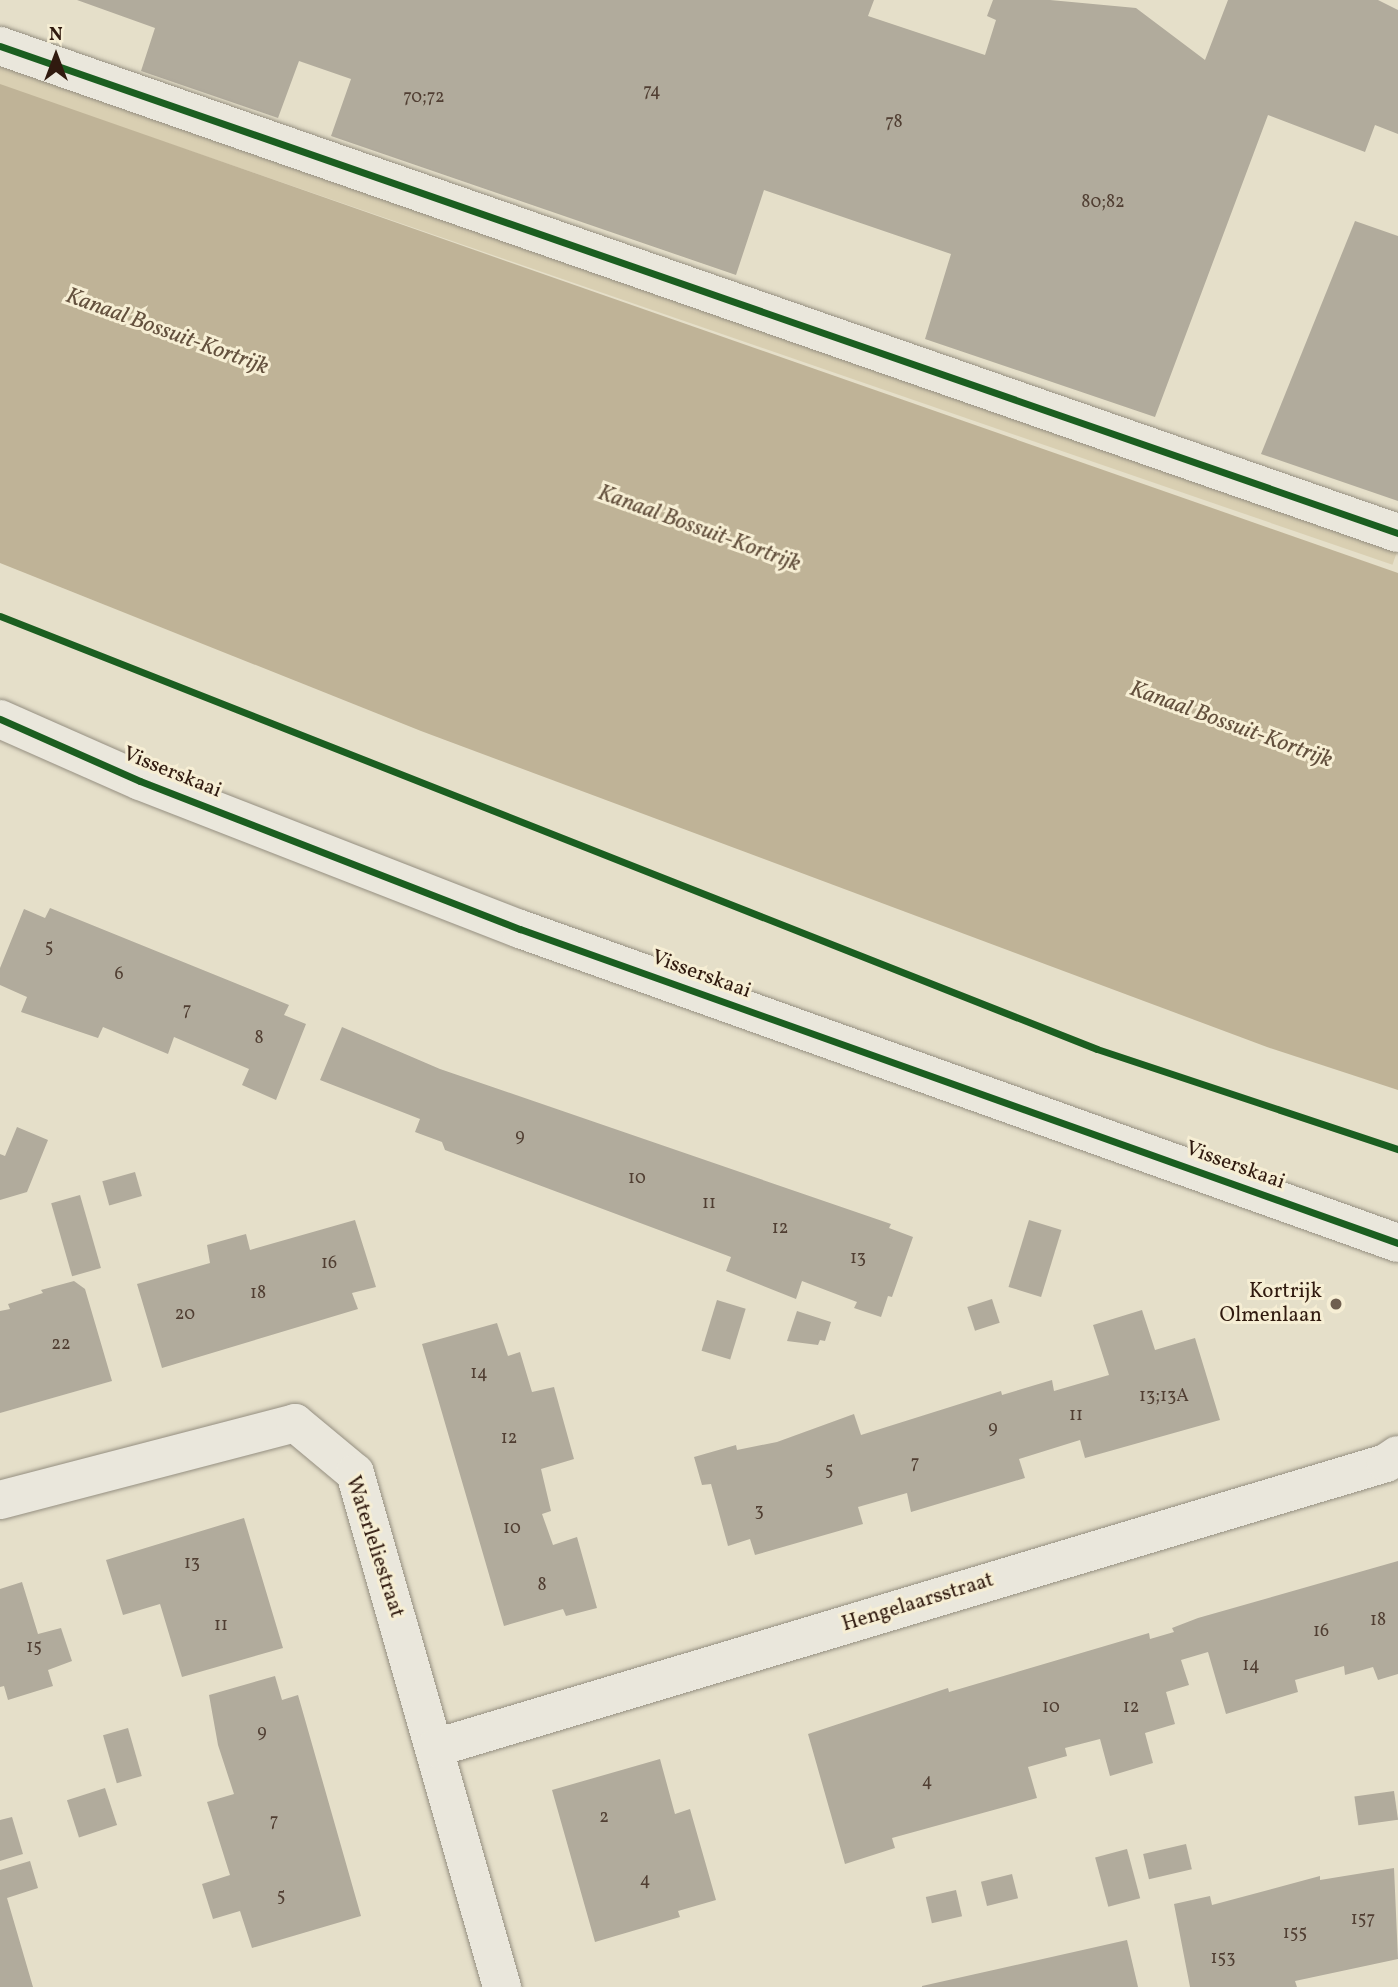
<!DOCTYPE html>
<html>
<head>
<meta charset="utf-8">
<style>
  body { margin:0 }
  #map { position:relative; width:1398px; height:1987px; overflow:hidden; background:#e5dfc9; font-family:Vollkorn,serif }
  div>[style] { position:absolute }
  .green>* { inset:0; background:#d9cfb2; transform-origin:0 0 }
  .water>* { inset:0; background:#bfb397 }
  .building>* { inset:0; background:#b1ab9c; transform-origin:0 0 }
  .roads { filter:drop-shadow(0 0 2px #958f81) drop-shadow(0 0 2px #958f81) }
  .minor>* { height:38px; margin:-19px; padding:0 19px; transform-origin:19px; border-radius:19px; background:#eae7dc }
  .cycleway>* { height:7px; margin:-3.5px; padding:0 3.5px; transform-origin:3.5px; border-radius:3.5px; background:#1b5e20 }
  .dots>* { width:19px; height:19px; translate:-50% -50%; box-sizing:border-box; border:4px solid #f6eed4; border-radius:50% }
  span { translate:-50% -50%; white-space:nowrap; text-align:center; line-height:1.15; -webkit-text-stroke:6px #f6eed4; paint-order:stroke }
  .number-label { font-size:18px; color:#503e32 }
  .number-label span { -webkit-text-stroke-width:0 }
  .street-label { font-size:21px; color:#301a0f }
  .poi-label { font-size:21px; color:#301a0f }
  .right { translate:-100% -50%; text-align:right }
  .water-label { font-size:23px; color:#63503d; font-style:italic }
  .north { position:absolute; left:21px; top:21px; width:70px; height:70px; -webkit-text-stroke:5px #f6eed4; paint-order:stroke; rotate:0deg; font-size:19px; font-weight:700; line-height:28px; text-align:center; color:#301a0f }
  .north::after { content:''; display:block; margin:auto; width:24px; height:32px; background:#301a0f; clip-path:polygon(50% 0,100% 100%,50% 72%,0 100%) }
</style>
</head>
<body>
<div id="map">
  <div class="green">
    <div style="left:0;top:60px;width:1481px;height:24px;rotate:19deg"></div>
  </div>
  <div class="water">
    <div style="clip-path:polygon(0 84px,1398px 573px,1398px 1090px,1267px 1047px,421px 731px,0 563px)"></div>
  </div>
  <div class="building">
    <div style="clip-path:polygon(77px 0,874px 0,868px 16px,985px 55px,996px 20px,987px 16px,993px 0,1050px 0,1136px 8px,1205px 60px,1228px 0,1378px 0,1398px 10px,1398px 134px,1375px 125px,1365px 152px,1268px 115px,1155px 417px,925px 339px,951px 254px,764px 190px,736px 275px,331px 136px,351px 79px,299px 61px,278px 118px,141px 71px,155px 28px)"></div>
    <div style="clip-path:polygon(1355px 221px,1398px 236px,1398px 501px,1261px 454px)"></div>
    <div style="clip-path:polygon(50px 908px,289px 1005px,284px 1015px,306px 1024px,276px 1100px,242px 1085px,249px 1069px,174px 1037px,168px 1054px,103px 1027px,98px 1038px,21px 1012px,27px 997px,0 985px,0 968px,24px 909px,45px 918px)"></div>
    <div style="clip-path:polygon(342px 1027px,440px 1069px,891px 1224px,889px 1228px,913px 1237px,892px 1297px,888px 1296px,881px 1317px,854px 1308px,857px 1302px,802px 1281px,796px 1299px,726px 1271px,731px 1257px,445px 1150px,442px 1142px,415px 1132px,420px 1119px,320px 1080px)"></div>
    <div style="clip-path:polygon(17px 1127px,48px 1140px,27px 1192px,0 1200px,0 1154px,5px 1156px)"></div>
    <div style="left:135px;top:1172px;width:25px;height:34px;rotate:74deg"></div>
    <div style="left:80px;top:1195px;width:76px;height:30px;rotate:74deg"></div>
    <div style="clip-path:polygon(355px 1220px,376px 1287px,352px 1293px,358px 1309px,162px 1368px,137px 1284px,210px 1263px,207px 1245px,246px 1234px,250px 1250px)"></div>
    <div style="left:1029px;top:1220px;width:34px;height:70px;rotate:17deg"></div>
    <div style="clip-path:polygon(74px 1281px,85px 1289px,112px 1381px,0 1413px,0 1311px,10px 1309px,8px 1304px,43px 1293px,41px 1290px)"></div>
    <div style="left:992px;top:1299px;width:25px;height:26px;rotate:72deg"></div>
    <div style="left:717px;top:1300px;width:30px;height:53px;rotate:17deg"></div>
    <div style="clip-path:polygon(1142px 1310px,1155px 1350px,1195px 1338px,1220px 1420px,1085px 1458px,1080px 1440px,1019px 1459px,1025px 1478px,911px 1512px,907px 1493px,858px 1507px,863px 1524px,755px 1555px,750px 1539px,728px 1546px,711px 1484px,702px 1485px,694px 1457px,736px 1445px,737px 1450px,777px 1442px,854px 1414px,861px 1435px,1001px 1391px,1002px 1395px,1052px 1380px,1054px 1391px,1109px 1375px,1093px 1325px)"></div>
    <div style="clip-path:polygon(797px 1311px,831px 1322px,825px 1341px,820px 1340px,818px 1345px,787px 1341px)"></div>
    <div style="clip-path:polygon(497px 1323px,508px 1356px,520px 1352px,532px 1392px,554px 1387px,574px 1459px,541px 1469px,551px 1511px,542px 1514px,553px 1545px,577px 1537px,597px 1608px,566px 1616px,563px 1609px,504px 1626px,422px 1344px)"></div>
    <div style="clip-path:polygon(244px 1518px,283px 1648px,182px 1677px,160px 1604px,123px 1615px,106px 1560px)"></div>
    <div style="clip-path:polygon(1398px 1561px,1398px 1674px,1378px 1680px,1373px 1667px,1345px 1675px,1344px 1666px,1295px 1680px,1298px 1692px,1226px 1714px,1208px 1652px,1181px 1660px,1189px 1685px,1166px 1692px,1175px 1724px,1145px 1733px,1153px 1763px,1110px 1776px,1100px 1739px,1065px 1748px,1067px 1756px,1028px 1767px,1037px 1798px,892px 1838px,895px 1848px,845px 1864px,808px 1734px,948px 1688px,949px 1692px,1149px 1633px,1150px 1639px,1174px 1632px,1172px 1628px,1198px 1618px)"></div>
    <div style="clip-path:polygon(22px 1582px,38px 1634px,61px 1628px,72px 1661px,48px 1670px,53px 1686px,8px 1700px,4px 1686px,0 1687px,0 1589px)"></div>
    <div style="clip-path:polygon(275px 1676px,282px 1700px,298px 1695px,361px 1916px,252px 1948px,240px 1911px,213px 1919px,202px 1884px,230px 1875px,207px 1802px,234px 1794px,218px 1745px,209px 1695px)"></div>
    <div style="left:128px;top:1728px;width:50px;height:26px;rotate:74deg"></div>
    <div style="clip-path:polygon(660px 1759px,675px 1814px,690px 1809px,716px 1900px,678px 1911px,680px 1917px,595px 1942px,552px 1790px)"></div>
    <div style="left:105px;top:1788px;width:39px;height:40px;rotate:72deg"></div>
    <div style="left:1394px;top:1791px;width:29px;height:40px;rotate:82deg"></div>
    <div style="clip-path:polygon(12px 1817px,23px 1854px,0 1861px,0 1820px)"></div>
    <div style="left:1186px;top:1844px;width:26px;height:44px;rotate:77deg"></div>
    <div style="left:1127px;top:1849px;width:51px;height:33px;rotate:75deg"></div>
    <div style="clip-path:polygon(30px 1861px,38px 1888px,7px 1898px,33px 1987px,0 1987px,0 1870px)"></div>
    <div style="clip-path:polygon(1394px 1868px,1398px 1959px,1295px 1981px,1297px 1987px,1190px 1987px,1174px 1904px,1210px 1896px,1212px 1905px,1320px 1876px,1320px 1880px)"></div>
    <div style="left:1012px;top:1874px;width:25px;height:32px;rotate:76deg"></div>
    <div style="left:956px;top:1890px;width:27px;height:31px;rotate:77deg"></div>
    <div style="clip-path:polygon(1127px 1940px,1138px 1987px,922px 1987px,922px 1986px)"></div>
  </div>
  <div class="roads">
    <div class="minor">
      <div style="left:0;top:46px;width:1480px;rotate:19.21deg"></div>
      <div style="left:0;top:719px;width:153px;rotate:23.9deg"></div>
      <div style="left:140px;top:781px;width:408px;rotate:21.3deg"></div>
      <div style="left:520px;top:929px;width:932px;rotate:19.68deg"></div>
      <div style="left:0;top:1500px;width:305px;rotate:-14.6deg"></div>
      <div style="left:295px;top:1423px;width:78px;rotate:39.8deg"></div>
      <div style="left:355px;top:1473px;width:535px;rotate:74.04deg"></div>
      <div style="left:435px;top:1748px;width:993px;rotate:-16.68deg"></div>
      <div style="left:1386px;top:1463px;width:14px;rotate:-34deg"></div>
    </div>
  </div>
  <div class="cycleway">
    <div style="left:0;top:46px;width:1480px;rotate:19.21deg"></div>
    <div style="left:0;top:616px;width:1179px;rotate:21.54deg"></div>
    <div style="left:1097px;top:1049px;width:317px;rotate:18.4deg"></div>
    <div style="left:0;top:719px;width:153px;rotate:23.9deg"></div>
    <div style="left:140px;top:781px;width:408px;rotate:21.3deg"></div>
    <div style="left:520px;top:929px;width:932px;rotate:19.68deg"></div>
  </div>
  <div class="dots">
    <div style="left:1336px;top:1304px;background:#6f5f50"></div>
  </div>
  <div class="number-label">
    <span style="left:652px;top:92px">74</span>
    <span style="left:424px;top:98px">70;72</span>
    <span style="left:894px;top:123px">78</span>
    <span style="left:1103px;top:203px">80;82</span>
    <span style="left:49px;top:948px">5</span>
    <span style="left:119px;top:975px">6</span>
    <span style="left:187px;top:1011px">7</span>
    <span style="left:259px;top:1039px">8</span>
    <span style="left:520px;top:1137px">9</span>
    <span style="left:637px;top:1179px">10</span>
    <span style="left:709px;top:1204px">11</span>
    <span style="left:780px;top:1229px">12</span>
    <span style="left:858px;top:1259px">13</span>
    <span style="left:329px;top:1264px">16</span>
    <span style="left:258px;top:1294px">18</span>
    <span style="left:185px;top:1315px">20</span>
    <span style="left:61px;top:1345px">22</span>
    <span style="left:479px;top:1374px">14</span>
    <span style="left:1164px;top:1397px">13;13A</span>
    <span style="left:1076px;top:1416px">11</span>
    <span style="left:993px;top:1429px">9</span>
    <span style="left:509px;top:1439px">12</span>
    <span style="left:915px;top:1464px">7</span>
    <span style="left:829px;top:1471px">5</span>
    <span style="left:759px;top:1512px">3</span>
    <span style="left:512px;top:1529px">10</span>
    <span style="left:192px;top:1564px">13</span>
    <span style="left:542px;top:1586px">8</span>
    <span style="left:1378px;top:1621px">18</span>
    <span style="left:221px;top:1626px">11</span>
    <span style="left:1321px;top:1632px">16</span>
    <span style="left:34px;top:1648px">15</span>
    <span style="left:1251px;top:1666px">14</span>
    <span style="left:1051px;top:1708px">10</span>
    <span style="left:1131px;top:1708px">12</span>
    <span style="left:262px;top:1733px">9</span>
    <span style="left:927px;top:1782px">4</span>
    <span style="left:604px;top:1818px">2</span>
    <span style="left:274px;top:1822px">7</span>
    <span style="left:645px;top:1881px">4</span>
    <span style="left:281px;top:1897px">5</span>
    <span style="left:1363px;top:1920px">157</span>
    <span style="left:1295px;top:1934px">155</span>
    <span style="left:1223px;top:1959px">153</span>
  </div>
  <div class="street-label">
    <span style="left:172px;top:773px;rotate:22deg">Visserskaai</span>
    <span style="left:701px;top:975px;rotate:20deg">Visserskaai</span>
    <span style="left:1235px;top:1166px;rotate:20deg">Visserskaai</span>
    <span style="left:374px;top:1547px;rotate:72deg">Waterleliestraat</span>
    <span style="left:918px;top:1603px;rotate:-17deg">Hengelaarsstraat</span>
  </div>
  <div class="poi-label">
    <span class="right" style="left:1322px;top:1304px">Kortrijk<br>Olmenlaan</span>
  </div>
  <div class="water-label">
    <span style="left:167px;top:332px;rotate:20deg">Kanaal Bossuit-Kortrijk</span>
    <span style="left:699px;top:529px;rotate:20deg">Kanaal Bossuit-Kortrijk</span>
    <span style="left:1231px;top:725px;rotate:20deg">Kanaal Bossuit-Kortrijk</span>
  </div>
  <div class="north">N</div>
</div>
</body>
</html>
